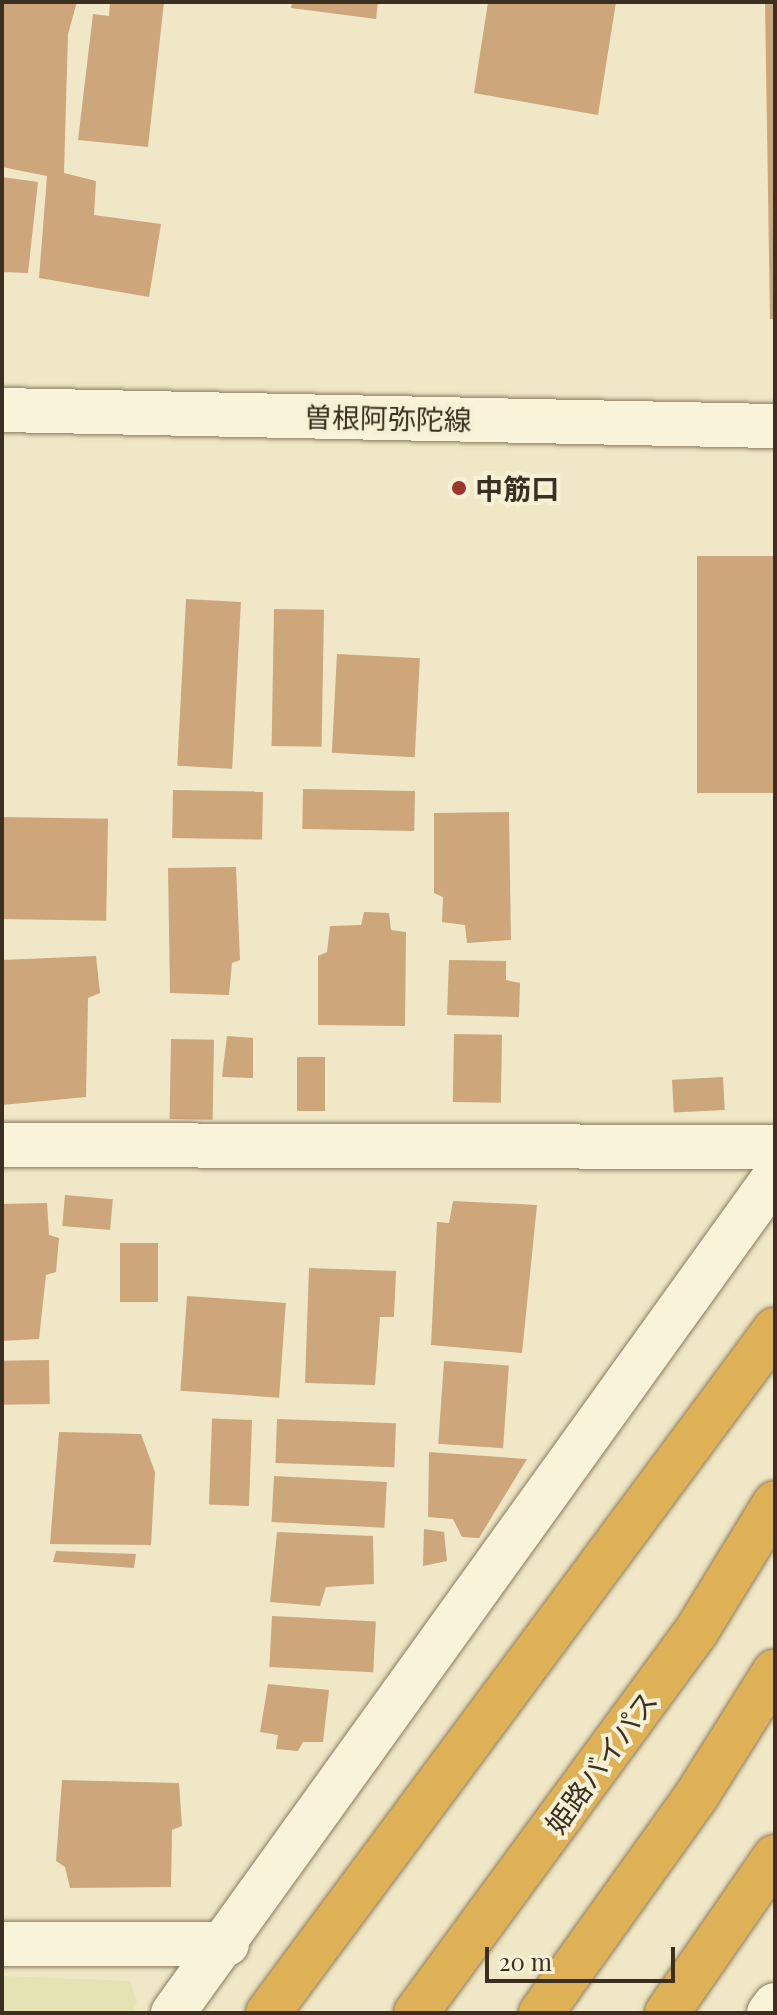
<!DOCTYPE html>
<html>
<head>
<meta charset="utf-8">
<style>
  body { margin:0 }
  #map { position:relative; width:777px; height:2015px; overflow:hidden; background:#efe7c6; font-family:"Playfair Display","Noto Sans JP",serif }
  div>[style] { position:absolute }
  .farmland>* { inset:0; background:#e5e2b4 }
  .building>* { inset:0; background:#cda67c; transform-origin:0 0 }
  .roads { filter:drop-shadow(0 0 2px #8b7a5c) drop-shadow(0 0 2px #8b7a5c) }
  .minor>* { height:44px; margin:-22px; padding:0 22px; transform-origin:22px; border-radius:22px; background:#f9f3da }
  .secondary>* { height:44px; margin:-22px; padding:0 22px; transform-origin:22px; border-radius:22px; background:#f9f3da }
  .motorway>* { height:44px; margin:-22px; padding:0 22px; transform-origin:22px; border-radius:22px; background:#deb157 }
  .dots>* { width:22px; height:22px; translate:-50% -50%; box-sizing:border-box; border:4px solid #f6f0d6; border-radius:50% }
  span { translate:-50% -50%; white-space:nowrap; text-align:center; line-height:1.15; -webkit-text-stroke:8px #f6f0d6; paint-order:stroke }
  .street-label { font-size:28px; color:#3b301f }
  .poi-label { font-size:28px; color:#3b301f; font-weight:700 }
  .left { translate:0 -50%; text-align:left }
  .frame { position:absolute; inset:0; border:4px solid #3b301f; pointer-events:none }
  .scale { position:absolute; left:485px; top:1947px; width:190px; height:36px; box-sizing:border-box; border:4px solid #3b301f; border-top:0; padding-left:10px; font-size:24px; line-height:28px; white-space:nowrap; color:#3b301f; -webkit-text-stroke:6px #f6f0d6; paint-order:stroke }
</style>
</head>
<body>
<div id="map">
  <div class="farmland">
    <div style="clip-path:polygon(2px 1976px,130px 1981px,137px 2003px,132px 2013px,2px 2013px)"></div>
  </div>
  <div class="building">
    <div style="clip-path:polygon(2px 2px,77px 2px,68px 34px,64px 173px,96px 181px,94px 215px,161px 224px,149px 297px,39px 278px,47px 176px,2px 167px)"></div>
    <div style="clip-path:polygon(110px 2px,164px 2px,148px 147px,78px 140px,93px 14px,109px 16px)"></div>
    <div style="clip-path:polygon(292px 2px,378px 2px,376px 19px,291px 8px)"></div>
    <div style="clip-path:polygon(488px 2px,616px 2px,598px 115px,474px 93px)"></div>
    <div style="clip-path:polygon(765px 2px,775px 2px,775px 319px,770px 319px)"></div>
    <div style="clip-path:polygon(2px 177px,38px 182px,28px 273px,2px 272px)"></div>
    <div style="left:775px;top:556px;width:237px;height:78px;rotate:90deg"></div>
    <div style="left:186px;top:599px;width:55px;height:167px;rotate:3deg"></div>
    <div style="left:274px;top:609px;width:50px;height:137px;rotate:1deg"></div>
    <div style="left:337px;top:654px;width:83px;height:99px;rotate:3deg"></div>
    <div style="left:303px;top:789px;width:112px;height:40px;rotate:1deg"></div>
    <div style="left:173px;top:790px;width:90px;height:48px;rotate:1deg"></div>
    <div style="clip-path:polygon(509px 812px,511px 940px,467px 943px,465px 925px,442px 922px,443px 897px,434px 893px,434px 813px)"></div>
    <div style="left:2px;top:817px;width:106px;height:102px;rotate:1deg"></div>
    <div style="clip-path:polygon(236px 867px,240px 960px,232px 963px,229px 995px,170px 993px,168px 868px)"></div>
    <div style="clip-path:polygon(364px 912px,389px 913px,391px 930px,406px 932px,405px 1026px,318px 1025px,318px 956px,327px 952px,330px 926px,361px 925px)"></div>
    <div style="clip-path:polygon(96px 956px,100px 993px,88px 998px,86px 1097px,2px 1105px,2px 960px)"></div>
    <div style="clip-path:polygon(449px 960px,506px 961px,506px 980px,520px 983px,519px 1017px,447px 1015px)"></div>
    <div style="left:454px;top:1034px;width:48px;height:68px;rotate:1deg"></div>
    <div style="clip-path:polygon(227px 1036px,253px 1038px,253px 1078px,222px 1077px)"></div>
    <div style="left:171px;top:1039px;width:43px;height:80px;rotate:1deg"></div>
    <div style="left:297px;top:1057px;width:28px;height:54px"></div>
    <div style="left:723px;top:1077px;width:33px;height:51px;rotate:87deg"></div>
    <div style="left:65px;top:1195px;width:48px;height:31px;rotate:5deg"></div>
    <div style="clip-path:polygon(453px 1201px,537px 1205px,522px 1353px,431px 1345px,437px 1222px,449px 1223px)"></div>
    <div style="clip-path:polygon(47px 1203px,49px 1235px,59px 1238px,56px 1272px,46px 1275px,39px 1339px,2px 1341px,2px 1204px)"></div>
    <div style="left:120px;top:1243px;width:38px;height:59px"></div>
    <div style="clip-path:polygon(309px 1268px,396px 1271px,394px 1317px,380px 1317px,375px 1385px,305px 1383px)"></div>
    <div style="left:187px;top:1296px;width:99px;height:95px;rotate:4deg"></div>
    <div style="left:49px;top:1360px;width:44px;height:47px;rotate:89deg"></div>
    <div style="left:444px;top:1361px;width:65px;height:83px;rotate:4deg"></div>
    <div style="left:277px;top:1419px;width:119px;height:44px;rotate:2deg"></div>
    <div style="left:252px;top:1420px;width:86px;height:40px;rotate:92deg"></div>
    <div style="clip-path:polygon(59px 1432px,141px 1434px,155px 1472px,151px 1545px,50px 1544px)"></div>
    <div style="clip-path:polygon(429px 1452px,527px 1459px,479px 1538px,462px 1537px,453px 1519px,428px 1517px)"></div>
    <div style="left:274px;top:1476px;width:113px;height:46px;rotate:3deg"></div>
    <div style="clip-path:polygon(424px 1529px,444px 1532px,447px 1561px,423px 1566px)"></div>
    <div style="clip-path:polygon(277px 1532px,373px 1536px,374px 1584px,326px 1587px,320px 1606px,270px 1602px)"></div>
    <div style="clip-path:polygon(56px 1551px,136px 1554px,134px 1568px,53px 1562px)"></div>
    <div style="left:272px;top:1616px;width:104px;height:51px;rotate:3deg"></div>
    <div style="clip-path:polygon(268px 1684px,329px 1690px,323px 1742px,303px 1742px,298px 1751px,276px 1749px,278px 1735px,260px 1732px)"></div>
    <div style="clip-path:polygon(62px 1780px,179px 1783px,182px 1826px,172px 1830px,171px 1887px,70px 1888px,65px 1867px,56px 1861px)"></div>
  </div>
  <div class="roads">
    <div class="minor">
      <div style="left:2px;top:1145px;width:773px;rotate:0.15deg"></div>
      <div style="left:2px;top:1944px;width:225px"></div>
      <div style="left:173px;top:2013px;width:1031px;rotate:-54.27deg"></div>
      <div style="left:769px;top:2013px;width:10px;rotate:-53deg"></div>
    </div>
    <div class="secondary">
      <div style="left:2px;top:410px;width:773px;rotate:1.19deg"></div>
    </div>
    <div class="motorway">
      <div style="left:268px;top:2013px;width:851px;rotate:-53.41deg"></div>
      <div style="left:416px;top:2013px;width:473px;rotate:-53.7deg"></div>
      <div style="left:696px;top:1632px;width:151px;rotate:-58.5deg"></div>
      <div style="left:541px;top:2013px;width:268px;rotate:-54.4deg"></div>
      <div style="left:697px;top:1795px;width:146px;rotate:-57.8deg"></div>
      <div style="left:667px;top:2013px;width:190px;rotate:-55.3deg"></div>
    </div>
  </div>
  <div class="dots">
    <div style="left:459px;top:488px;background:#9a362b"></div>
  </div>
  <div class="street-label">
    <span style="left:388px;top:418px;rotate:1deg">曽根阿弥陀線</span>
    <span style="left:601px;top:1762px;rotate:-54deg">姫路バイパス</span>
  </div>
  <div class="poi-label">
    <span class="left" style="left:475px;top:488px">中筋口</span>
  </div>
  <div class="frame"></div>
  <div class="scale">20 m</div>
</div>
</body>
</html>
